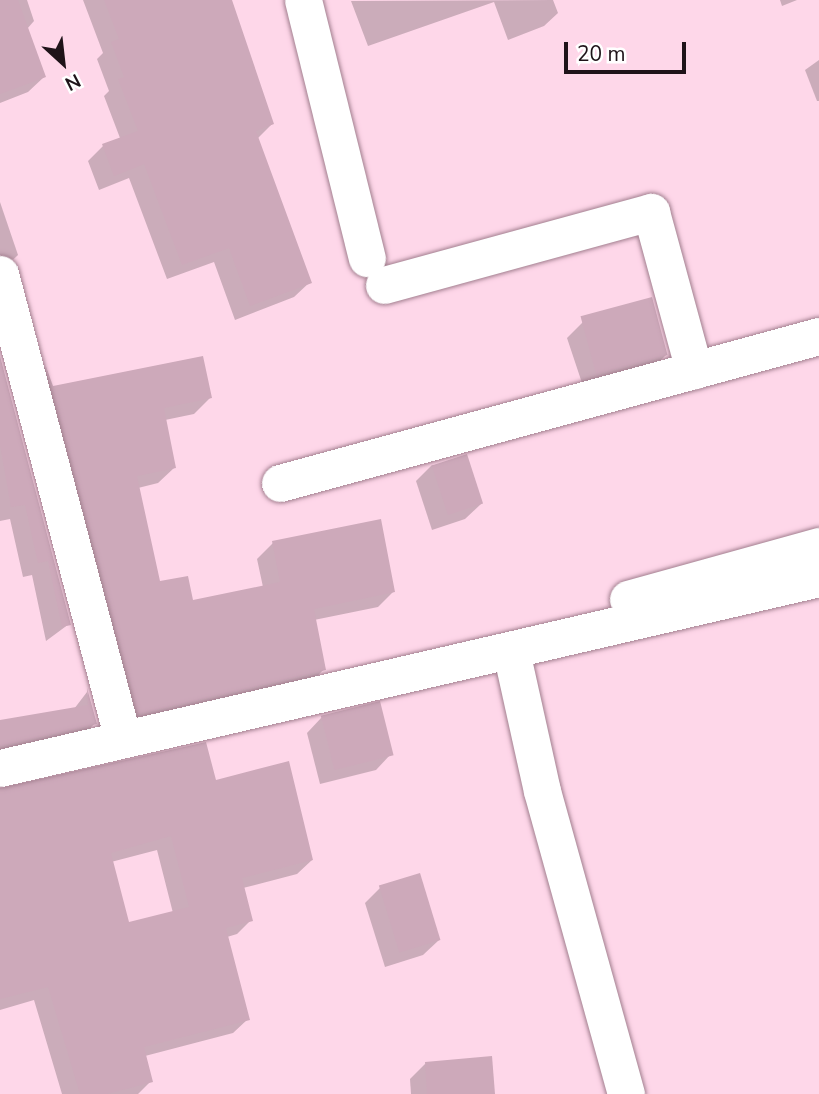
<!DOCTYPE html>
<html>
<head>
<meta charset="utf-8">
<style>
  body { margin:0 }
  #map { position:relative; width:819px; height:1094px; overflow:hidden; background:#fed7e9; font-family:"Nunito Sans",sans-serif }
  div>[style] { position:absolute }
  .shadow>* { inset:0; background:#0003 }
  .building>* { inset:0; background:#cda9ba; transform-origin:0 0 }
  .roads { filter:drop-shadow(0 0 2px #a27f8f) drop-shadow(0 0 2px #a27f8f) }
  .street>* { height:37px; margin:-18.5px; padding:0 18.5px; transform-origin:18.5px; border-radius:18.5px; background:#fff }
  span { translate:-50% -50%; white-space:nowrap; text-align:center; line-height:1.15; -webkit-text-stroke:5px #fff; paint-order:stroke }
  .north { position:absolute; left:28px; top:28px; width:70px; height:70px; -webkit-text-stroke:5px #fff; paint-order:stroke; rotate:153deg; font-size:19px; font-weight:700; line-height:28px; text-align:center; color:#1f1319 }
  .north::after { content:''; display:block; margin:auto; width:24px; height:32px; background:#1f1319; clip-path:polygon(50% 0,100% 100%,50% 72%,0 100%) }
  .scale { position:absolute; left:564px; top:42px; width:122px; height:32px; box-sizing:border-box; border:4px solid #1f1319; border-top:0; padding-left:9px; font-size:21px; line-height:24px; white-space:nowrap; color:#1f1319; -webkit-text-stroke:5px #fff; paint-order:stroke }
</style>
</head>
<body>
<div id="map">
  <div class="shadow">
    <div style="clip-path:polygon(0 0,27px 0,34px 21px,27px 29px,44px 77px,28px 92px,0 103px)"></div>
    <div style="clip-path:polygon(83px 0,231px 0,272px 124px,257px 139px,310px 282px,294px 297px,235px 320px,214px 262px,167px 279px,129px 178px,99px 190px,88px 161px,103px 146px,120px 138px,104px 96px,109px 91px,97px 59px,103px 53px)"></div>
    <div style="clip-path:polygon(553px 0,558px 13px,544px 26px,508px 40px,494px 2px,368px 46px,351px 1px)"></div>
    <div style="clip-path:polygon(780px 0,797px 0,782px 6px)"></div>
    <div style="clip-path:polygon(819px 60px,819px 101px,817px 101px,805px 70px)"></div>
    <div style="clip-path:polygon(0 202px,18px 255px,2px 270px,0 270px)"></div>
    <div style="clip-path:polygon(583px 322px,666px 355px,651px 370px,584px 389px,567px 338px)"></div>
    <div style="clip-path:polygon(0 363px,69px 624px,46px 641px,32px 575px,23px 577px,10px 519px,0 521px)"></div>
    <div style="clip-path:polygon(45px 367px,52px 388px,210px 398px,194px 414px,165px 420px,174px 468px,158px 483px,138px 488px,159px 583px,192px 602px,263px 587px,257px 559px,273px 543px,394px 591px,378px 607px,314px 620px,324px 669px,309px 685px,122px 729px,30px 382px)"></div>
    <div style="clip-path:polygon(432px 465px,481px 504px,465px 519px,432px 530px,416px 481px)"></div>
    <div style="clip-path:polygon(87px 692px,95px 723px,81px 738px,0 756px,0 722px,74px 709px)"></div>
    <div style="clip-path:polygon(322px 717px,391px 754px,376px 770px,320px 784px,307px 733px)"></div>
    <div style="clip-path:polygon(evenodd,214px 783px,312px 860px,297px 874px,243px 888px,251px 920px,237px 934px,227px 937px,248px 1019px,233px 1033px,145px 1056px,151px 1081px,138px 1094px,62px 1094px,34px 1000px,0 1010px,0 789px,214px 783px,157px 850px,173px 913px,127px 925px,111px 862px,157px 850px)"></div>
    <div style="clip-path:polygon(380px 888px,439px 940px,423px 955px,385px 967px,365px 903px)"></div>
    <div style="clip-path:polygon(425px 1064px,494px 1094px,411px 1094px,410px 1079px)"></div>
  </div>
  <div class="building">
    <div style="clip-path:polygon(0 0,18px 0,46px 77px,0 94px)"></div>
    <div style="clip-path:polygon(104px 0,232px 0,274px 124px,256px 131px,312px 283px,250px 306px,229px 248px,182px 265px,144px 164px,114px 176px,102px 144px,138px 131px,118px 79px,124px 77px,111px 42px,119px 39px)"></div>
    <div style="left:652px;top:297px;width:60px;height:74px;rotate:75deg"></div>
    <div style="clip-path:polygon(0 356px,71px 625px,62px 627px,48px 561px,38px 563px,25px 505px,11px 507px,0 445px)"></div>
    <div style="clip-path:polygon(203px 356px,212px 398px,164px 408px,176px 468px,137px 476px,160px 581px,188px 576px,193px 600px,280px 582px,272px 541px,381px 519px,395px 592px,314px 609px,326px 670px,138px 714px,45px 364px,53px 386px)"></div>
    <div style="left:467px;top:454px;width:52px;height:37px;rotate:72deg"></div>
    <div style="clip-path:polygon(87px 688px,97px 724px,0 746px,0 720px,88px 705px)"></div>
    <div style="left:380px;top:701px;width:56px;height:61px;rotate:76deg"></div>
    <div style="clip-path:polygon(evenodd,206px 742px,216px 780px,289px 761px,313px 860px,242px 878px,253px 921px,226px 928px,250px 1020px,144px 1047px,153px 1082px,107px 1094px,80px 1094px,48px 987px,0 999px,0 788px,206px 742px,171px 836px,189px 907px,129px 922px,111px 853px,171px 836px)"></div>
    <div style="left:420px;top:873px;width:70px;height:43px;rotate:73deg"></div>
    <div style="clip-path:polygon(492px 1056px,495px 1094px,427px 1094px,425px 1062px)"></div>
  </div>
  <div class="roads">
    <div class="street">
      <div style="left:303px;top:0;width:266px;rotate:76.1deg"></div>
      <div style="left:0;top:274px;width:479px;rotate:75.2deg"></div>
      <div style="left:384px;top:285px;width:277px;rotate:-15.3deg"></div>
      <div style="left:651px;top:212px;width:164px;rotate:74.8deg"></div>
      <div style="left:280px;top:483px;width:559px;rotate:-15.26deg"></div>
      <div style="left:628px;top:599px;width:198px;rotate:-15.5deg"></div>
      <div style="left:511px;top:651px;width:143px;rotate:77.5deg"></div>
      <div style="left:542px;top:791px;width:314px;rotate:74.5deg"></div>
      <div style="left:0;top:768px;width:841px;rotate:-13.06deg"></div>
    </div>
  </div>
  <div class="north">N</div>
  <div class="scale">20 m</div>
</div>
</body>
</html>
